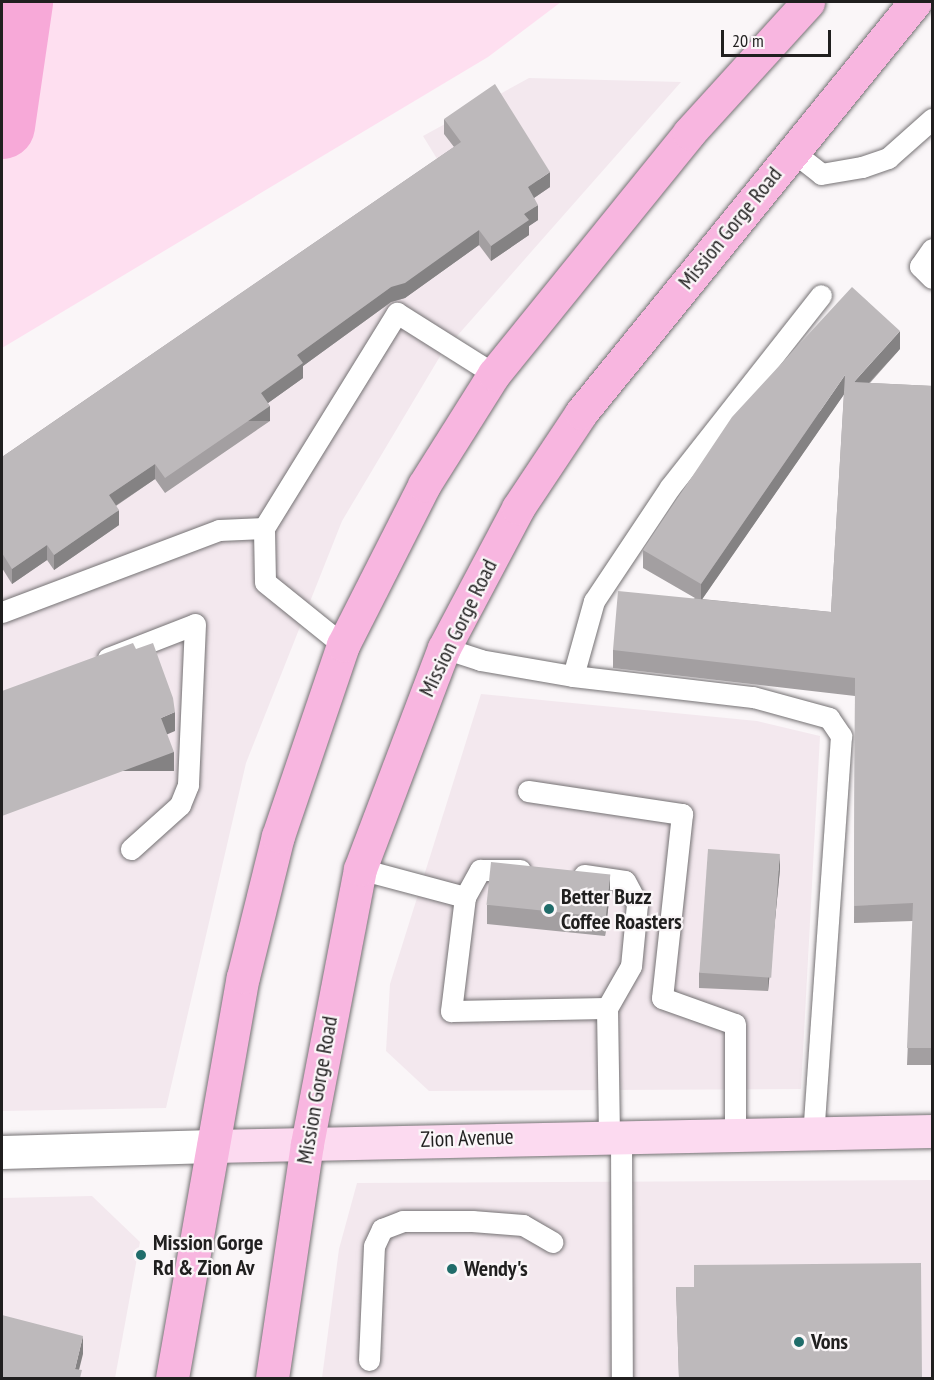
<!DOCTYPE html>
<html>
<head>
<meta charset="utf-8">
<style>
  body { margin:0 }
  #map { position:relative; width:934px; height:1380px; overflow:hidden; background:#faf6f8; font-family:"PT Sans Narrow",sans-serif }
  div>[style] { position:absolute }
  .built>* { inset:0; background:#f3e8ee }
  .green>* { inset:0; background:#fedff0 }
  .river>* { height:66px; margin:-33px; padding:0 33px; transform-origin:33px; border-radius:33px; background:#f7a9d8 }
  .roads { filter:drop-shadow(0 0 2px #757274) drop-shadow(0 0 2px #757274) }
  .service>* { height:21px; margin:-10.5px; padding:0 10.5px; transform-origin:10.5px; border-radius:10.5px; background:#fff }
  .tertiary>* { height:33px; margin:-16.5px; padding:0 16.5px; transform-origin:16.5px; border-radius:16.5px; background:#fff }
  .secondary>* { height:33px; margin:-16.5px; padding:0 16.5px; transform-origin:16.5px; border-radius:16.5px; background:#fcdaf0 }
  .primary>* { height:33px; margin:-16.5px; padding:0 16.5px; transform-origin:16.5px; border-radius:16.5px; background:#f8b6e0 }
  .wall>* { inset:0; background:#a39fa1 }
  .shaded-wall>* { inset:0; background:#848283; transform-origin:0 0 }
  .building>* { inset:0; background:#bdb9bb; transform-origin:0 0 }
  .dots>* { width:16px; height:16px; translate:-50% -50%; box-sizing:border-box; border:3px solid #faf6f8; border-radius:50% }
  span { translate:-50% -50%; white-space:nowrap; text-align:center; line-height:1.15; -webkit-text-stroke:4.5px #faf6f8; paint-order:stroke }
  .street-label { font-size:22px; color:#201f1f }
  .poi-label { font-size:22px; color:#201f1f; font-weight:700 }
  .left { translate:0 -50%; text-align:left }
  .frame { position:absolute; inset:0; border:3px solid #201f1f; pointer-events:none }
  .scale { position:absolute; left:721px; top:30px; width:110px; height:27px; box-sizing:border-box; border:3px solid #201f1f; border-top:0; padding-left:8px; font-size:18px; line-height:21px; white-space:nowrap; color:#201f1f; -webkit-text-stroke:4px #faf6f8; paint-order:stroke }
</style>
</head>
<body>
<div id="map">
  <div class="built">
    <div style="clip-path:polygon(529px 78px,681px 82px,442px 353px,342px 521px,246px 763px,166px 1108px,2px 1111px,2px 462px,442px 167px,423px 136px)"></div>
    <div style="clip-path:polygon(481px 694px,757px 721px,820px 736px,801px 1089px,429px 1091px,386px 1051px,390px 984px)"></div>
    <div style="clip-path:polygon(932px 1180px,932px 1378px,322px 1378px,339px 1249px,357px 1183px)"></div>
    <div style="clip-path:polygon(92px 1196px,140px 1242px,115px 1378px,2px 1378px,2px 1198px)"></div>
  </div>
  <div class="green">
    <div style="clip-path:polygon(2px 2px,561px 2px,488px 57px,2px 348px)"></div>
  </div>
  <div class="river">
    <div style="left:2px;top:126px;width:125px;rotate:-81.7deg"></div>
  </div>
  <div class="roads">
    <div class="service">
      <div style="left:792px;top:151px;width:37px;rotate:38deg"></div>
      <div style="left:821px;top:174px;width:42px;rotate:-9.7deg"></div>
      <div style="left:862px;top:167px;width:28px;rotate:-19deg"></div>
      <div style="left:888px;top:158px;width:59px;rotate:-41.6deg"></div>
      <div style="left:932px;top:249px;width:21px;rotate:125deg"></div>
      <div style="left:920px;top:266px;width:17px;rotate:45deg"></div>
      <div style="left:2px;top:612px;width:232px;rotate:-20.7deg"></div>
      <div style="left:219px;top:530px;width:45px;rotate:-2.5deg"></div>
      <div style="left:343px;top:645px;width:100px;rotate:-141.1deg"></div>
      <div style="left:265px;top:582px;width:54px;rotate:-91.1deg"></div>
      <div style="left:264px;top:528px;width:253px;rotate:-58.3deg"></div>
      <div style="left:397px;top:313px;width:115px;rotate:32.2deg"></div>
      <div style="left:444px;top:648px;width:38px;rotate:18deg"></div>
      <div style="left:480px;top:660px;width:94px;rotate:9.8deg"></div>
      <div style="left:573px;top:676px;width:181px;rotate:6.7deg"></div>
      <div style="left:753px;top:697px;width:79px;rotate:15.4deg"></div>
      <div style="left:829px;top:718px;width:22px;rotate:56deg"></div>
      <div style="left:841px;top:736px;width:397px;rotate:94deg"></div>
      <div style="left:108px;top:658px;width:93px;rotate:-21.3deg"></div>
      <div style="left:195px;top:624px;width:161px;rotate:92.5deg"></div>
      <div style="left:188px;top:785px;width:22px;rotate:112deg"></div>
      <div style="left:180px;top:805px;width:66px;rotate:138.1deg"></div>
      <div style="left:573px;top:676px;width:78px;rotate:-74.4deg"></div>
      <div style="left:594px;top:601px;width:137px;rotate:-56.3deg"></div>
      <div style="left:670px;top:487px;width:244px;rotate:-51.8deg"></div>
      <div style="left:528px;top:791px;width:156px;rotate:8.5deg"></div>
      <div style="left:682px;top:814px;width:185px;rotate:96.2deg"></div>
      <div style="left:662px;top:998px;width:77px;rotate:19.6deg"></div>
      <div style="left:735px;top:1024px;width:109px;rotate:90deg"></div>
      <div style="left:360px;top:869px;width:109px;rotate:14.9deg"></div>
      <div style="left:465px;top:897px;width:115px;rotate:97deg"></div>
      <div style="left:451px;top:1011px;width:156px;rotate:-1.1deg"></div>
      <div style="left:607px;top:1008px;width:126px;rotate:89.1deg"></div>
      <div style="left:584px;top:875px;width:41px;rotate:8.3deg"></div>
      <div style="left:625px;top:881px;width:26px;rotate:62deg"></div>
      <div style="left:637px;top:904px;width:62px;rotate:95.5deg"></div>
      <div style="left:631px;top:966px;width:48px;rotate:119.7deg"></div>
      <div style="left:465px;top:897px;width:31px;rotate:-61deg"></div>
      <div style="left:480px;top:870px;width:40px"></div>
      <div style="left:621px;top:1134px;width:244px;rotate:89.8deg"></div>
      <div style="left:369px;top:1360px;width:114px;rotate:-87.5deg"></div>
      <div style="left:374px;top:1246px;width:19px;rotate:-65deg"></div>
      <div style="left:382px;top:1229px;width:22px;rotate:-21deg"></div>
      <div style="left:403px;top:1221px;width:69px"></div>
      <div style="left:472px;top:1221px;width:51px;rotate:4.5deg"></div>
      <div style="left:523px;top:1225px;width:34px;rotate:30deg"></div>
    </div>
    <div class="tertiary">
      <div style="left:2px;top:1152px;width:211px;rotate:-1.6deg"></div>
    </div>
    <div class="secondary">
      <div style="left:213px;top:1146px;width:719px;rotate:-1.2deg"></div>
    </div>
    <div class="primary">
      <div style="left:172px;top:1378px;width:407px;rotate:-80deg"></div>
      <div style="left:243px;top:977px;width:145px;rotate:-76.1deg"></div>
      <div style="left:278px;top:836px;width:202px;rotate:-71.2deg"></div>
      <div style="left:343px;top:645px;width:179px;rotate:-63.1deg"></div>
      <div style="left:424px;top:485px;width:131px;rotate:-57.8deg"></div>
      <div style="left:494px;top:374px;width:310px;rotate:-51deg"></div>
      <div style="left:689px;top:133px;width:177px;rotate:-47.7deg"></div>
      <div style="left:272px;top:1378px;width:237px;rotate:-81.5deg"></div>
      <div style="left:307px;top:1144px;width:280px;rotate:-79.1deg"></div>
      <div style="left:360px;top:869px;width:236px;rotate:-69.2deg"></div>
      <div style="left:444px;top:648px;width:158px;rotate:-62.1deg"></div>
      <div style="left:518px;top:508px;width:114px;rotate:-56.4deg"></div>
      <div style="left:581px;top:413px;width:530px;rotate:-50.9deg"></div>
    </div>
  </div>
  <div class="wall">
    <div style="clip-path:polygon(444px 119px,550px 187px,534px 198px,538px 220px,529px 226px,529px 235px,491px 261px,479px 245px,405px 298px,391px 302px,303px 366px,303px 378px,268px 403px,270px 421px,165px 493px,155px 479px,116px 506px,119px 525px,54px 570px,47px 560px,12px 584px,2px 568px,2px 457px,454px 147px,444px 134px)"></div>
    <div style="clip-path:polygon(evenodd,900px 349px,870px 383px,933px 386px,933px 1065px,907px 1065px,913px 921px,854px 923px,855px 696px,613px 668px,613px 650px,695px 598px,643px 568px,643px 550px,900px 349px,844px 394px,831px 612px,702px 599px,844px 394px)"></div>
    <div style="clip-path:polygon(780px 869px,768px 991px,699px 988px,699px 973px)"></div>
    <div style="clip-path:polygon(610px 892px,605px 936px,487px 924px,487px 905px)"></div>
    <div style="clip-path:polygon(676px 1287px,922px 1378px,679px 1378px)"></div>
  </div>
  <div class="shaded-wall">
    <div style="clip-path:polygon(550px 172px,550px 187px,528px 202px,528px 187px)"></div>
    <div style="clip-path:polygon(538px 205px,538px 220px,529px 226px,529px 235px,491px 261px,491px 246px,524px 214px)"></div>
    <div style="clip-path:polygon(479px 230px,479px 245px,405px 298px,391px 302px,303px 366px,303px 378px,261px 408px,261px 393px,297px 355px,391px 287px)"></div>
    <div style="clip-path:polygon(900px 331px,900px 349px,854px 399px,854px 382px)"></div>
    <div style="clip-path:polygon(845px 375px,845px 393px,701px 601px,701px 584px)"></div>
    <div style="left:270px;top:406px;width:15px;height:127px;rotate:90deg"></div>
    <div style="clip-path:polygon(155px 464px,155px 479px,109px 510px,109px 495px)"></div>
    <div style="clip-path:polygon(119px 510px,119px 525px,54px 570px,54px 555px)"></div>
    <div style="clip-path:polygon(47px 545px,47px 560px,12px 584px,12px 569px)"></div>
    <div style="clip-path:polygon(175px 712px,175px 731px,161px 737px,161px 718px)"></div>
    <div style="left:174px;top:752px;width:19px;height:184px;rotate:90deg"></div>
    <div style="clip-path:polygon(780px 854px,780px 869px,768px 991px,768px 976px)"></div>
    <div style="clip-path:polygon(610px 874px,610px 892px,605px 936px,605px 917px)"></div>
    <div style="clip-path:polygon(83px 1336px,83px 1354px,77px 1378px,75px 1369px)"></div>
  </div>
  <div class="building">
    <div style="clip-path:polygon(495px 84px,550px 172px,528px 187px,538px 205px,524px 214px,529px 220px,491px 246px,479px 230px,405px 283px,391px 287px,297px 355px,303px 363px,261px 393px,270px 406px,165px 478px,155px 464px,109px 495px,119px 510px,54px 555px,47px 545px,12px 569px,2px 553px,2px 457px,461px 142px,444px 119px)"></div>
    <div style="clip-path:polygon(852px 287px,900px 331px,854px 382px,933px 386px,933px 903px,925px 903px,933px 903px,933px 1048px,907px 1048px,913px 903px,854px 906px,855px 678px,613px 650px,618px 591px,831px 612px,845px 375px,701px 584px,643px 550px,732px 417px)"></div>
    <div style="clip-path:polygon(133px 643px,136px 649px,153px 643px,173px 698px,175px 712px,161px 718px,174px 752px,2px 816px,2px 691px)"></div>
    <div style="left:708px;top:849px;width:72px;height:124px;rotate:4deg"></div>
    <div style="left:491px;top:862px;width:120px;height:43px;rotate:6deg"></div>
    <div style="clip-path:polygon(921px 1263px,922px 1378px,679px 1378px,676px 1287px,694px 1287px,694px 1265px)"></div>
    <div style="clip-path:polygon(2px 1315px,83px 1336px,75px 1369px,82px 1370px,80px 1378px,2px 1378px)"></div>
  </div>
  <div class="dots">
    <div style="left:549px;top:909px;background:#206c6a"></div>
    <div style="left:141px;top:1255px;background:#206c6a"></div>
    <div style="left:452px;top:1269px;background:#206c6a"></div>
    <div style="left:799px;top:1342px;background:#206c6a"></div>
  </div>
  <div class="street-label">
    <span style="left:730px;top:228px;rotate:-51deg">Mission Gorge Road</span>
    <span style="left:458px;top:628px;rotate:-64deg">Mission Gorge Road</span>
    <span style="left:317px;top:1090px;rotate:-80deg">Mission Gorge Road</span>
    <span style="left:467px;top:1138px;rotate:-2deg">Zion Avenue</span>
  </div>
  <div class="poi-label">
    <span class="left" style="left:561px;top:909px">Better Buzz<br>Coffee Roasters</span>
    <span class="left" style="left:153px;top:1255px">Mission Gorge<br>Rd &amp; Zion Av</span>
    <span class="left" style="left:464px;top:1269px">Wendy's</span>
    <span class="left" style="left:811px;top:1342px">Vons</span>
  </div>
  <div class="frame"></div>
  <div class="scale">20 m</div>
</div>
</body>
</html>
